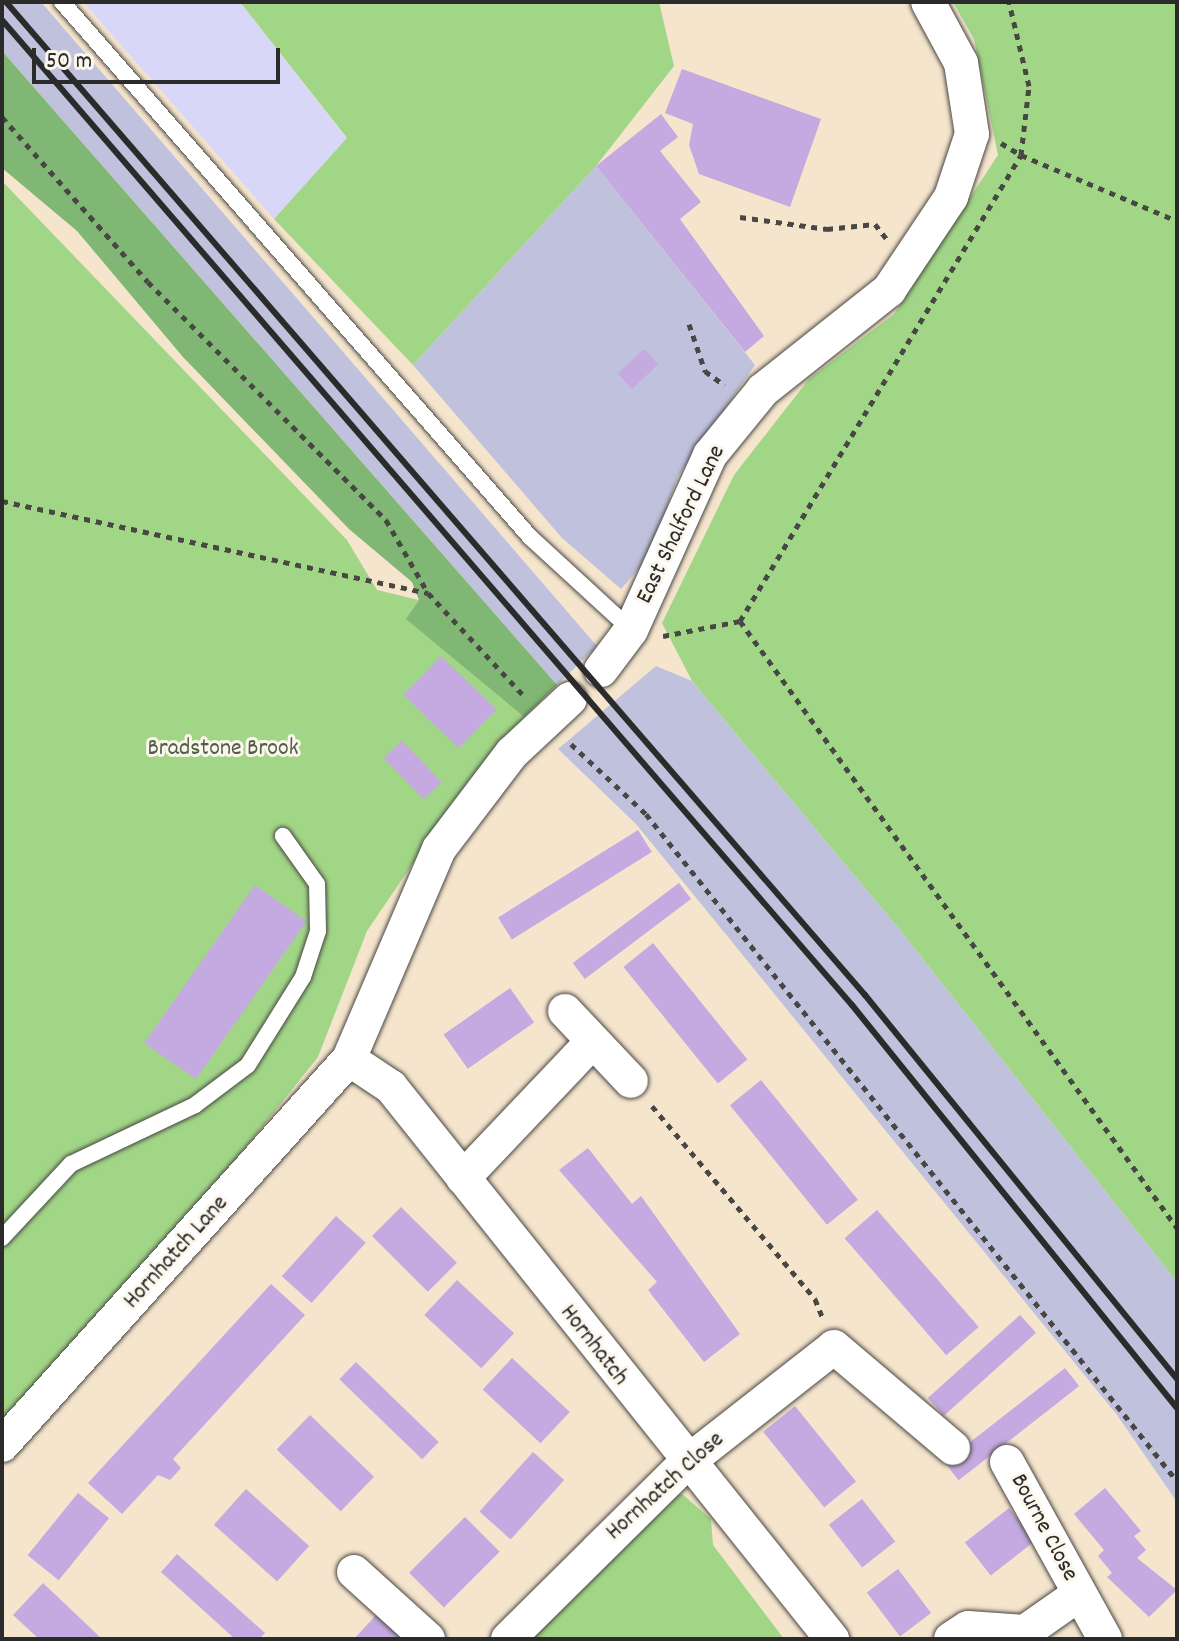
<!DOCTYPE html>
<html>
<head>
<meta charset="utf-8">
<style>
  body { margin:0 }
  #map { position:relative; width:1179px; height:1641px; overflow:hidden; background:#f6e5cd; font-family:Dekko,sans-serif }
  div>[style] { position:absolute }
  .built>* { inset:0; background:#d9d7f7 }
  .industrial>* { inset:0; background:#c0c2dd }
  .green>* { inset:0; background:#a1d687 }
  .forest>* { inset:0; background:#80b774 }
  .building>* { inset:0; background:#c4aae0; transform-origin:0 0 }
  .path>* { height:5px; margin-top:-2.5px; transform-origin:0; background:repeating-linear-gradient(90deg,#494743 0 6px,transparent 0 12px) }
  .roads { filter:drop-shadow(0 0 2px #494743) drop-shadow(0 0 2px #494743) }
  .lane>* { height:16px; margin:-8px; padding:0 8px; transform-origin:8px; border-radius:8px; background:#fff }
  .street>* { height:34px; margin:-17px; padding:0 17px; transform-origin:17px; border-radius:17px; background:#fff }
  .rail>* { height:6px; margin:-3px; padding:0 3px; transform-origin:3px; border-radius:3px; background:#2b2b2b }
  span { translate:-50% -50%; white-space:nowrap; text-align:center; line-height:1.15; -webkit-text-stroke:6px #fbf7ec; paint-order:stroke }
  .street-label { font-size:24px; color:#2b2b2b }
  .park-label { font-size:24px; color:#4e5e47 }
  .frame { position:absolute; inset:0; border:4px solid #2b2b2b; pointer-events:none }
  .scale { position:absolute; left:32px; top:48px; width:248px; height:36px; box-sizing:border-box; border:4px solid #2b2b2b; border-top:0; padding-left:10px; font-size:24px; line-height:28px; white-space:nowrap; color:#2b2b2b; -webkit-text-stroke:6px #fbf7ec; paint-order:stroke }
</style>
</head>
<body>
<div id="map">
  <div class="built">
    <div style="clip-path:polygon(83px 2px,240px 2px,347px 139px,274px 219px)"></div>
  </div>
  <div class="industrial">
    <div style="clip-path:polygon(2px 2px,41px 2px,597px 646px,557px 685px,2px 51px)"></div>
    <div style="clip-path:polygon(596px 166px,755px 365px,678px 476px,649px 557px,621px 589px,562px 538px,413px 365px)"></div>
    <div style="clip-path:polygon(656px 666px,692px 681px,901px 931px,1177px 1282px,1177px 1502px,1117px 1415px,636px 824px,558px 749px)"></div>
  </div>
  <div class="green">
    <div style="clip-path:polygon(240px 2px,659px 2px,674px 66px,596px 166px,413px 365px,274px 219px,347px 138px)"></div>
    <div style="clip-path:polygon(953px 2px,1177px 2px,1177px 1282px,901px 931px,692px 681px,662px 623px,734px 475px,809px 379px,894px 314px,998px 155px,974px 39px)"></div>
    <div style="clip-path:polygon(2px 181px,347px 540px,377px 590px,419px 600px,407px 619px,524px 717px,471px 778px,367px 931px,318px 1057px,183px 1226px,2px 1428px)"></div>
    <div style="clip-path:polygon(682px 1494px,711px 1519px,713px 1545px,784px 1639px,531px 1639px,663px 1499px)"></div>
  </div>
  <div class="forest">
    <div style="clip-path:polygon(2px 51px,557px 685px,524px 717px,406px 619px,419px 600px,412px 582px,349px 529px,183px 357px,77px 231px,2px 168px)"></div>
  </div>
  <div class="building">
    <div style="clip-path:polygon(682px 69px,821px 119px,790px 207px,699px 174px,689px 145px,693px 124px,665px 113px)"></div>
    <div style="clip-path:polygon(661px 114px,678px 137px,660px 151px,701px 202px,680px 219px,764px 336px,745px 352px,596px 166px)"></div>
    <div style="left:644px;top:349px;width:21px;height:36px;rotate:47deg"></div>
    <div style="left:441px;top:656px;width:77px;height:54px;rotate:44deg"></div>
    <div style="left:402px;top:741px;width:57px;height:25px;rotate:46deg"></div>
    <div style="left:638px;top:830px;width:26px;height:165px;rotate:58deg"></div>
    <div style="left:679px;top:883px;width:20px;height:133px;rotate:53deg"></div>
    <div style="left:255px;top:885px;width:63px;height:193px;rotate:35deg"></div>
    <div style="left:653px;top:943px;width:150px;height:38px;rotate:51deg"></div>
    <div style="left:510px;top:988px;width:42px;height:81px;rotate:55deg"></div>
    <div style="left:761px;top:1080px;width:154px;height:40px;rotate:51deg"></div>
    <div style="clip-path:polygon(588px 1148px,632px 1204px,641px 1196px,740px 1334px,704px 1362px,648px 1290px,657px 1282px,559px 1170px)"></div>
    <div style="left:401px;top:1207px;width:79px;height:41px;rotate:45deg"></div>
    <div style="left:877px;top:1210px;width:155px;height:43px;rotate:49deg"></div>
    <div style="left:336px;top:1216px;width:40px;height:81px;rotate:42deg"></div>
    <div style="left:457px;top:1280px;width:78px;height:48px;rotate:43deg"></div>
    <div style="clip-path:polygon(271px 1284px,305px 1315px,173px 1459px,181px 1468px,170px 1480px,158px 1475px,122px 1514px,88px 1483px)"></div>
    <div style="left:1020px;top:1315px;width:24px;height:124px;rotate:48deg"></div>
    <div style="left:512px;top:1358px;width:79px;height:43px;rotate:43deg"></div>
    <div style="left:356px;top:1362px;width:115px;height:24px;rotate:44deg"></div>
    <div style="left:1065px;top:1368px;width:23px;height:153px;rotate:52deg"></div>
    <div style="left:795px;top:1406px;width:97px;height:41px;rotate:51deg"></div>
    <div style="left:310px;top:1415px;width:89px;height:48px;rotate:44deg"></div>
    <div style="left:533px;top:1452px;width:42px;height:80px;rotate:42deg"></div>
    <div style="clip-path:polygon(1105px 1488px,1141px 1531px,1134px 1536px,1146px 1550px,1137px 1558px,1177px 1590px,1149px 1617px,1107px 1577px,1112px 1573px,1098px 1556px,1104px 1550px,1074px 1514px)"></div>
    <div style="left:246px;top:1489px;width:85px;height:48px;rotate:42deg"></div>
    <div style="left:78px;top:1493px;width:40px;height:80px;rotate:39deg"></div>
    <div style="left:862px;top:1499px;width:54px;height:42px;rotate:52deg"></div>
    <div style="left:1009px;top:1508px;width:42px;height:56px;rotate:52deg"></div>
    <div style="left:465px;top:1517px;width:49px;height:79px;rotate:45deg"></div>
    <div style="clip-path:polygon(177px 1554px,265px 1633px,259px 1639px,235px 1639px,161px 1572px)"></div>
    <div style="left:898px;top:1569px;width:55px;height:39px;rotate:53deg"></div>
    <div style="clip-path:polygon(43px 1583px,102px 1639px,39px 1639px,13px 1615px)"></div>
    <div style="clip-path:polygon(378px 1613px,405px 1639px,354px 1639px)"></div>
  </div>
  <div class="path">
    <div style="left:2px;top:117px;width:220px;rotate:48.5deg"></div>
    <div style="left:148px;top:282px;width:337px;rotate:45deg"></div>
    <div style="left:386px;top:520px;width:84px;rotate:60.1deg"></div>
    <div style="left:1001px;top:143px;width:23px;rotate:31deg"></div>
    <div style="left:1021px;top:155px;width:69px;rotate:-83.4deg"></div>
    <div style="left:1029px;top:86px;width:86px;rotate:-103.4deg"></div>
    <div style="left:740px;top:217px;width:88px;rotate:7.9deg"></div>
    <div style="left:827px;top:229px;width:48px;rotate:-5.9deg"></div>
    <div style="left:875px;top:224px;width:18px;rotate:52deg"></div>
    <div style="left:689px;top:324px;width:50px;rotate:71.2deg"></div>
    <div style="left:705px;top:371px;width:24px;rotate:36deg"></div>
    <div style="left:2px;top:501px;width:436px;rotate:12.2deg"></div>
    <div style="left:428px;top:593px;width:142px;rotate:47deg"></div>
    <div style="left:740px;top:621px;width:748px;rotate:54.25deg"></div>
    <div style="left:663px;top:636px;width:78px;rotate:-11deg"></div>
    <div style="left:740px;top:621px;width:544px;rotate:-58.91deg"></div>
    <div style="left:1021px;top:155px;width:169px;rotate:22.9deg"></div>
    <div style="left:571px;top:744px;width:103px;rotate:43deg"></div>
    <div style="left:646px;top:814px;width:853px;rotate:51.48deg"></div>
    <div style="left:652px;top:1106px;width:253px;rotate:49.8deg"></div>
    <div style="left:815px;top:1299px;width:22px;rotate:68deg"></div>
  </div>
  <div class="roads">
    <div class="lane">
      <div style="left:62px;top:2px;width:711px;rotate:48.82deg"></div>
      <div style="left:530px;top:537px;width:137px;rotate:42.6deg"></div>
      <div style="left:2px;top:1238px;width:101px;rotate:-47deg"></div>
      <div style="left:71px;top:1164px;width:137px;rotate:-25.4deg"></div>
      <div style="left:195px;top:1105px;width:66px;rotate:-37deg"></div>
      <div style="left:248px;top:1065px;width:104px;rotate:-58deg"></div>
      <div style="left:303px;top:977px;width:48px;rotate:-71.9deg"></div>
      <div style="left:318px;top:931px;width:47px;rotate:-91.2deg"></div>
      <div style="left:317px;top:884px;width:59px;rotate:-125.3deg"></div>
    </div>
    <div class="street">
      <div style="left:601px;top:670px;width:50px;rotate:-53.1deg"></div>
      <div style="left:631px;top:630px;width:192px;rotate:-65.7deg"></div>
      <div style="left:710px;top:455px;width:84px;rotate:-50.8deg"></div>
      <div style="left:763px;top:390px;width:161px;rotate:-38.4deg"></div>
      <div style="left:889px;top:290px;width:112px;rotate:-56.3deg"></div>
      <div style="left:951px;top:197px;width:66px;rotate:-71.6deg"></div>
      <div style="left:972px;top:134px;width:72px;rotate:-98.8deg"></div>
      <div style="left:961px;top:63px;width:69px;rotate:-118.4deg"></div>
      <div style="left:565px;top:1011px;width:96px;rotate:46.7deg"></div>
      <div style="left:349px;top:1059px;width:50px;rotate:33.7deg"></div>
      <div style="left:391px;top:1087px;width:707px;rotate:51.38deg"></div>
      <div style="left:463px;top:1178px;width:187px;rotate:-46.5deg"></div>
      <div style="left:2px;top:1445px;width:519px;rotate:-48.05deg"></div>
      <div style="left:349px;top:1059px;width:228px;rotate:-66.8deg"></div>
      <div style="left:439px;top:849px;width:121px;rotate:-52.8deg"></div>
      <div style="left:512px;top:753px;width:79px;rotate:-43deg"></div>
      <div style="left:1007px;top:1462px;width:202px;rotate:61deg"></div>
      <div style="left:354px;top:1572px;width:100px;rotate:42.2deg"></div>
      <div style="left:508px;top:1639px;width:249px;rotate:-44.7deg"></div>
      <div style="left:685px;top:1464px;width:189px;rotate:-38.1deg"></div>
      <div style="left:834px;top:1347px;width:156px;rotate:40.3deg"></div>
      <div style="left:951px;top:1639px;width:20px;rotate:-33deg"></div>
      <div style="left:968px;top:1628px;width:57px;rotate:4deg"></div>
      <div style="left:1025px;top:1632px;width:66px;rotate:-35.1deg"></div>
    </div>
  </div>
  <div class="rail">
    <div style="left:6px;top:2px;width:1313px;rotate:49.14deg"></div>
    <div style="left:865px;top:995px;width:495px;rotate:50.9deg"></div>
    <div style="left:2px;top:20px;width:1301px;rotate:49.21deg"></div>
    <div style="left:852px;top:1005px;width:518px;rotate:51.12deg"></div>
  </div>
  <div class="street-label">
    <span style="left:682px;top:525px;rotate:-64deg">East Shalford Lane</span>
    <span style="left:177px;top:1253px;rotate:-48deg">Hornhatch Lane</span>
    <span style="left:593px;top:1346px;rotate:52deg">Hornhatch</span>
    <span style="left:666px;top:1487px;rotate:-42deg">Hornhatch Close</span>
    <span style="left:1043px;top:1528px;rotate:62deg">Bourne Close</span>
  </div>
  <div class="park-label">
    <span style="left:223px;top:750px">Bradstone Brook</span>
  </div>
  <div class="frame"></div>
  <div class="scale">50 m</div>
</div>
</body>
</html>
